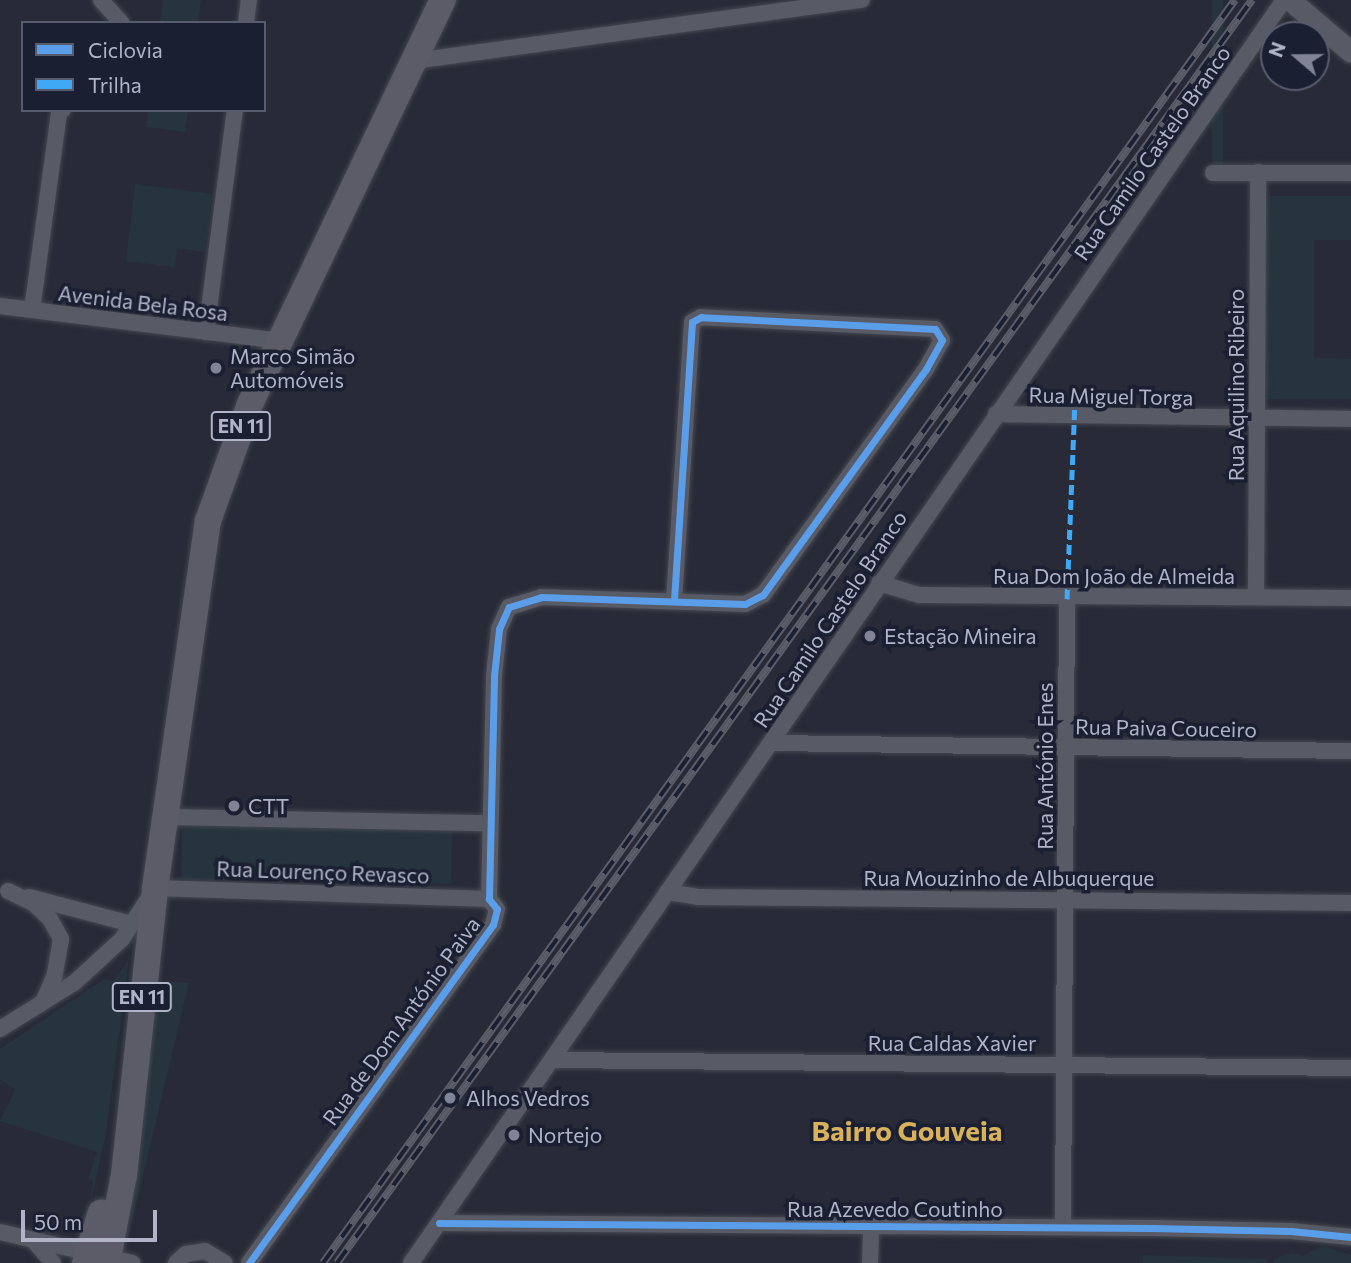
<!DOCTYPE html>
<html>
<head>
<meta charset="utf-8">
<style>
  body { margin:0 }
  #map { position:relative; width:1351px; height:1263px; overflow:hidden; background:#282b37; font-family:Commissioner,sans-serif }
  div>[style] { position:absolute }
  .green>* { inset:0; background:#25343d; transform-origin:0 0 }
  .roads { filter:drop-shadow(0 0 2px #444750) drop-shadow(0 0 2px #444750) }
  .minor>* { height:16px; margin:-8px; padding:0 8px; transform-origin:8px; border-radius:8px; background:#585a65 }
  .tertiary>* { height:21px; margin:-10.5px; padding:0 10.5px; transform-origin:10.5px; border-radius:10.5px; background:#585a65 }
  .primary>* { height:26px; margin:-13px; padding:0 13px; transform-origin:13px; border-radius:13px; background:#5b5c67 }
  .rail>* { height:8px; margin-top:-4px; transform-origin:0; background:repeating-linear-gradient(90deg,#1b1f32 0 16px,#5b5e68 0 32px); box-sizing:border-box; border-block:2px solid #5b5e68 }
  .quiet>* { height:5px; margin-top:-2.5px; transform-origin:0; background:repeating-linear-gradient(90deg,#3fa9f5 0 10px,transparent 0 15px) }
  .cycleway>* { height:7px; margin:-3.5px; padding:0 3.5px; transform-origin:3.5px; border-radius:3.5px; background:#5a9eea }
  .dots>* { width:19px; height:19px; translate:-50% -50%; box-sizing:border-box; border:4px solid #1b1f32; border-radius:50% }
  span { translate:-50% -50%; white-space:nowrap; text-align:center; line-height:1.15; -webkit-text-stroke:7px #1b1f32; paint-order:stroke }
  .shield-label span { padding:2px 5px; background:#1b1f32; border:2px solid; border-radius:5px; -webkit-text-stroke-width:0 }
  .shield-label { font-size:19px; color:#b1b4c9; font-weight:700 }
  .street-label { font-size:21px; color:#b1b4c9 }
  .poi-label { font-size:21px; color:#b1b4c9 }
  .left { translate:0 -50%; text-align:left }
  .district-label { font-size:28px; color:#dab15b; font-weight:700 }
  .legend { position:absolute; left:21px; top:21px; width:245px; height:91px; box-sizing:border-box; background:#1b1f32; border:2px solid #575b6e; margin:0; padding:9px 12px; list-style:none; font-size:21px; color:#b1b4c9 }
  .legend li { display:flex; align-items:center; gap:14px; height:35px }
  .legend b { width:35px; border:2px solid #575b6e }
  .north { position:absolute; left:1260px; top:21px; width:70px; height:70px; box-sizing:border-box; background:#1b1f32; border:2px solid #575b6e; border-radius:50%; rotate:290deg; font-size:19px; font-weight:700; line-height:28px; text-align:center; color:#b1b4c9 }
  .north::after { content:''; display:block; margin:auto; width:24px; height:32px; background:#818496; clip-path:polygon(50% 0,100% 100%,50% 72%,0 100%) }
  .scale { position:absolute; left:21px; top:1210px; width:136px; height:32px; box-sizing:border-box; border:4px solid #b1b4c9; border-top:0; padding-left:9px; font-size:21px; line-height:24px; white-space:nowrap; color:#b1b4c9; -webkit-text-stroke:5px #1b1f32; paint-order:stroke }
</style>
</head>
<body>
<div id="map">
  <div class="green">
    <div style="clip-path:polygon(163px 0,201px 0,198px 23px,160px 23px)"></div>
    <div style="left:1212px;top:0;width:11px;height:170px"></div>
    <div style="clip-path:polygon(148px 110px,188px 110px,185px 132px,146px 127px)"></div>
    <div style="clip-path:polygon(135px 184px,212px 194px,205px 252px,177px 248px,175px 267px,126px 261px)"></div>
    <div style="clip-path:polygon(1265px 196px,1351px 196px,1351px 240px,1314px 240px,1314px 358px,1351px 359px,1351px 399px,1264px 399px)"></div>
    <div style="left:182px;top:826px;width:270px;height:53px;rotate:1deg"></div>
    <div style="clip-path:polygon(129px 959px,106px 1133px,89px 1210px,93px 1181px,88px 1179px,97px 1152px,0 1121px,15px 1089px,0 1079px,0 1049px,104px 979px,114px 981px)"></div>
    <div style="clip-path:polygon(157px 981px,189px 983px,124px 1255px,121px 1251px)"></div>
    <div style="clip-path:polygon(1322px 1246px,1351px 1255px,1351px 1263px,1274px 1263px,1274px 1259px,1291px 1253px,1303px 1256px)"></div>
    <div style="clip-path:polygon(1143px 1255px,1266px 1259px,1266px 1263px,1142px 1263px)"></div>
  </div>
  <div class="roads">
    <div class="minor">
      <div style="left:101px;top:0;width:31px;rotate:48deg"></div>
      <div style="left:246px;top:23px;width:23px;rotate:-83deg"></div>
      <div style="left:414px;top:61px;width:452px;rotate:-7.8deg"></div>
      <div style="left:1213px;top:173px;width:138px"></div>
      <div style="left:0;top:306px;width:283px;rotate:7.1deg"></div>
      <div style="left:32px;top:310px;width:200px;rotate:-82.2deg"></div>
      <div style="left:59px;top:112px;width:4px;rotate:-27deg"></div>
      <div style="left:206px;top:332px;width:224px;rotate:-82.6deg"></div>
      <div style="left:996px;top:414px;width:355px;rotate:0.8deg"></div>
      <div style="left:879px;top:583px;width:42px;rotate:16.7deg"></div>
      <div style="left:919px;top:595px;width:432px;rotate:0.4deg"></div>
      <div style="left:1256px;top:597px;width:425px;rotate:-89.7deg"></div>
      <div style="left:771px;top:743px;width:580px;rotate:0.79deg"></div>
      <div style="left:164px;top:817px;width:325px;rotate:1.1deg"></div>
      <div style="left:8px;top:891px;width:28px;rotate:26deg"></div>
      <div style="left:33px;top:903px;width:23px;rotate:43deg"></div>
      <div style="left:50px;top:919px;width:23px;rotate:61deg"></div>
      <div style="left:61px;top:939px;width:39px;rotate:100deg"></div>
      <div style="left:54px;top:977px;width:27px;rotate:114deg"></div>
      <div style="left:667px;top:892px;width:30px;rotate:9deg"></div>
      <div style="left:697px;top:897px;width:654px;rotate:0.53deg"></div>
      <div style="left:29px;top:897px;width:106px;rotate:14.7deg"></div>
      <div style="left:0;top:1029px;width:87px;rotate:-31.9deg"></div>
      <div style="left:74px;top:983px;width:65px;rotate:-42.5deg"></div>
      <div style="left:122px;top:939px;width:61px;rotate:-57.1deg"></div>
      <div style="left:155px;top:888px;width:334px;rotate:1.9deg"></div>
      <div style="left:552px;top:1060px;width:799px;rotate:0.57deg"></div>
      <div style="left:439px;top:1223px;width:713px;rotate:0.4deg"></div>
      <div style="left:1152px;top:1228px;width:139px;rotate:1.2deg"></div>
      <div style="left:1291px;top:1231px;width:60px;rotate:5.7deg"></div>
      <div style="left:1063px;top:1227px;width:628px;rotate:-89.64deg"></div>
      <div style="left:0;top:1232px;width:136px;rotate:13.2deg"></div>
      <div style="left:34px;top:1241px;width:29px;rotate:49deg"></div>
      <div style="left:176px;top:1263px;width:13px;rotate:-42deg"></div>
      <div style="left:186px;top:1254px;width:19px;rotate:-9deg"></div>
      <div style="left:205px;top:1251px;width:23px;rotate:31deg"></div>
      <div style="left:249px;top:1263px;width:417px;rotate:-54.2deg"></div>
      <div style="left:493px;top:925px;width:16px;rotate:-76deg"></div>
      <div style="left:497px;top:909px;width:13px;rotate:-129deg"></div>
      <div style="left:489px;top:899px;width:223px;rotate:-88.7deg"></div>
      <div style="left:494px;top:676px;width:47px;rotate:-83.9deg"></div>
      <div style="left:499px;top:629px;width:24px;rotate:-66deg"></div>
      <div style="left:509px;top:607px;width:34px;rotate:-17deg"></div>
      <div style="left:541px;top:597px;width:204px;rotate:2deg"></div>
      <div style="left:745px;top:604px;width:20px;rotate:-27deg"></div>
      <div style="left:763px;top:595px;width:279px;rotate:-54.2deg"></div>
      <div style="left:926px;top:369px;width:33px;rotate:-61deg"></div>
      <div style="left:942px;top:340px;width:13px;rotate:-122deg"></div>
      <div style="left:935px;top:329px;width:234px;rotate:-177.1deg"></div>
      <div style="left:701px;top:317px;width:10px;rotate:151deg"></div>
      <div style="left:692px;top:322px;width:278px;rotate:93.7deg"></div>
      <div style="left:411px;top:1263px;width:1535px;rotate:-55.35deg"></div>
      <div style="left:870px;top:1263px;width:37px;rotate:-88deg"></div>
    </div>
    <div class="tertiary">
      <div style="left:1290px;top:0;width:80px;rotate:40.4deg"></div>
    </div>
    <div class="primary">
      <div style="left:85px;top:1263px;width:53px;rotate:-72.6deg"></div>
      <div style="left:107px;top:1263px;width:90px;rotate:-79.1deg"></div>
      <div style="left:124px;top:1175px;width:289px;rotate:-83.8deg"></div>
      <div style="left:155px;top:888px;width:371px;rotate:-81.8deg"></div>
      <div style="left:208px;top:521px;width:124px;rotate:-70.3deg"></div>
      <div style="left:250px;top:404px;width:448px;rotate:-64.5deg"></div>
    </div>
  </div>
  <div class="rail">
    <div style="left:323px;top:1263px;width:1558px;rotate:-54.17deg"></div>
    <div style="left:337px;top:1263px;width:1560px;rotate:-54.08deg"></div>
  </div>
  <div class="quiet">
    <div style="left:1067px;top:599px;width:200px;rotate:-87.7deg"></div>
  </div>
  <div class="cycleway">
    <div style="left:439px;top:1223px;width:713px;rotate:0.4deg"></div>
    <div style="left:1152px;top:1228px;width:139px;rotate:1.2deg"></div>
    <div style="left:1291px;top:1231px;width:60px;rotate:5.7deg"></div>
    <div style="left:249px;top:1263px;width:417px;rotate:-54.2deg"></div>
    <div style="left:493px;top:925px;width:16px;rotate:-76deg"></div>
    <div style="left:497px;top:909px;width:13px;rotate:-129deg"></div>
    <div style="left:489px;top:899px;width:223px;rotate:-88.7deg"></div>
    <div style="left:494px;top:676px;width:47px;rotate:-83.9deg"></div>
    <div style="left:499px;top:629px;width:24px;rotate:-66deg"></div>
    <div style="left:509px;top:607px;width:34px;rotate:-17deg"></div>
    <div style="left:541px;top:597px;width:204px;rotate:2deg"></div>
    <div style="left:745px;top:604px;width:20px;rotate:-27deg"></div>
    <div style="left:763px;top:595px;width:279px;rotate:-54.2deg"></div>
    <div style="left:926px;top:369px;width:33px;rotate:-61deg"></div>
    <div style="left:942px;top:340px;width:13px;rotate:-122deg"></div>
    <div style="left:935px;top:329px;width:234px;rotate:-177.1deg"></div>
    <div style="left:701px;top:317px;width:10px;rotate:151deg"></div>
    <div style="left:692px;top:322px;width:278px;rotate:93.7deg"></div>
  </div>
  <div class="dots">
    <div style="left:216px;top:368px;background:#818496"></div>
    <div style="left:870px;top:636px;background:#818496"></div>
    <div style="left:234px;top:806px;background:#818496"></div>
    <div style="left:450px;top:1098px;background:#818496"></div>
    <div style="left:514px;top:1135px;background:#818496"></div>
  </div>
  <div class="shield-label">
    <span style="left:241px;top:426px">EN 11</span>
    <span style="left:142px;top:997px">EN 11</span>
  </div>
  <div class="street-label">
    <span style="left:1152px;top:153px;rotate:-55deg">Rua Camilo Castelo Branco</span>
    <span style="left:143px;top:303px;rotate:7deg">Avenida Bela Rosa</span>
    <span style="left:1236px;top:385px;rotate:-90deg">Rua Aquilino Ribeiro</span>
    <span style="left:1111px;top:396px;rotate:1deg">Rua Miguel Torga</span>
    <span style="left:1114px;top:576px">Rua Dom João de Almeida</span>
    <span style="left:830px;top:619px;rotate:-56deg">Rua Camilo Castelo Branco</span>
    <span style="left:1166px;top:728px;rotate:1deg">Rua Paiva Couceiro</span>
    <span style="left:1045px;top:766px;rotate:-90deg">Rua António Enes</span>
    <span style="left:323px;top:872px;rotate:2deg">Rua Lourenço Revasco</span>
    <span style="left:1009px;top:878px">Rua Mouzinho de Albuquerque</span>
    <span style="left:401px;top:1021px;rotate:-54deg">Rua de Dom António Paiva</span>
    <span style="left:952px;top:1043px">Rua Caldas Xavier</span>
    <span style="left:895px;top:1209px">Rua Azevedo Coutinho</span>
  </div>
  <div class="poi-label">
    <span class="left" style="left:230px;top:368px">Marco Simão<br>Automóveis</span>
    <span class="left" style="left:884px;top:636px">Estação Mineira</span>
    <span class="left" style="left:248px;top:806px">CTT</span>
    <span class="left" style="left:466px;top:1098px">Alhos Vedros</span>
    <span class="left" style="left:528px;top:1135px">Nortejo</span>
  </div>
  <div class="district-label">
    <span style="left:907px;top:1130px">Bairro Gouveia</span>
  </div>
  <ul class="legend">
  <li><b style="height:9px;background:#5a9eea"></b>Ciclovia</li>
  <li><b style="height:9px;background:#3fa9f5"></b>Trilha</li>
  </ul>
  <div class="north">N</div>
  <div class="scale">50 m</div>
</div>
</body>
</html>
